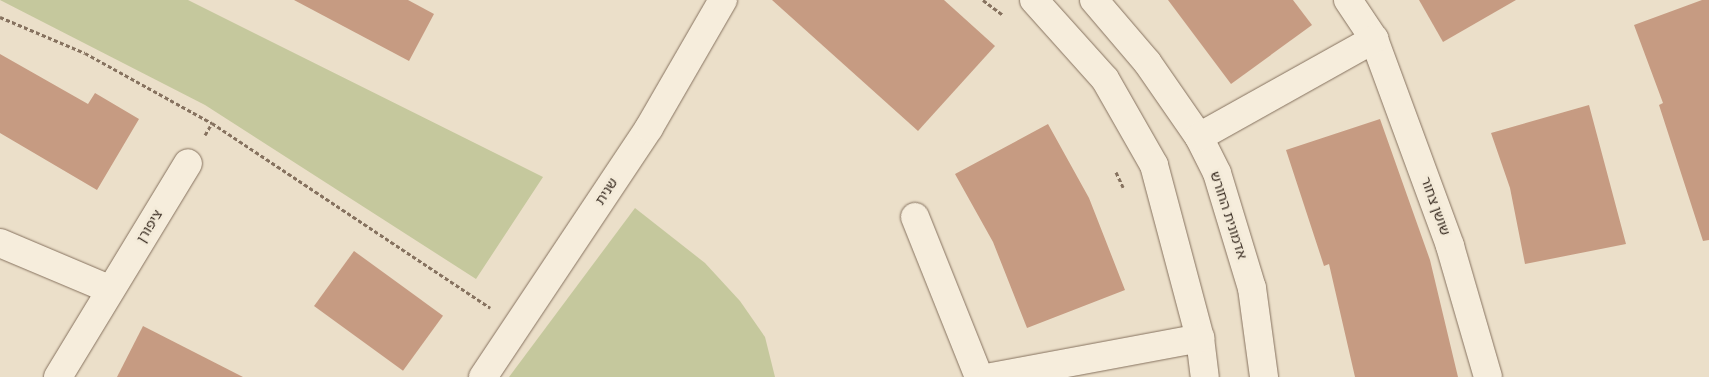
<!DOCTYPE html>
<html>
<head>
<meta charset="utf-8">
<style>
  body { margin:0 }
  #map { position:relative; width:1709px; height:377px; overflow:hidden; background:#ebdfc9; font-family:Merriweather,"Noto Sans Hebrew",serif }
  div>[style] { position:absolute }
  .green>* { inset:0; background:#c5c89d }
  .building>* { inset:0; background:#c69b82; transform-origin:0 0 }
  .path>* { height:3px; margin-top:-1.5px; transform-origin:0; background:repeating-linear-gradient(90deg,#86725f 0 4px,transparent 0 6.5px) }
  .roads { filter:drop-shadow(0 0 1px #86725f) drop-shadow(0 0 1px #86725f) }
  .minor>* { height:28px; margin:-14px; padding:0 14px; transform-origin:14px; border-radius:14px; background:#f6eddc }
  span { translate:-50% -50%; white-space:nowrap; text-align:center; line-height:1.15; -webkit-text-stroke:5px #f3ead8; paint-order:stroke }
  .street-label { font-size:14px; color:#382b21 }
</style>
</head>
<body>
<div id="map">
  <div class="green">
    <div style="clip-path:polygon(0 0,188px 0,543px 177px,476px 279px,205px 105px)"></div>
    <div style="clip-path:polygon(635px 208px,705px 263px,740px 301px,765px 337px,775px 377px,509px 377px)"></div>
  </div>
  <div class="building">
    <div style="clip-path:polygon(294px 0,408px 0,434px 14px,409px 61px)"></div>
    <div style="clip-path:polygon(772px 0,944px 0,995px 46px,918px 131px)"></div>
    <div style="clip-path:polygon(1168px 0,1293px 0,1312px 25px,1231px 84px)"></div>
    <div style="clip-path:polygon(1419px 0,1516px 0,1443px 42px)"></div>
    <div style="clip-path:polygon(1702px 0,1709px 0,1709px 240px,1703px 241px,1659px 105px,1663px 103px,1634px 25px)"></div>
    <div style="clip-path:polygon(0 54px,88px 104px,95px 93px,139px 119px,97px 190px,0 133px)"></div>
    <div style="clip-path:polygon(1589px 105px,1626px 244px,1525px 264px,1510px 188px,1491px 133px)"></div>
    <div style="clip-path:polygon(1380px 119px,1430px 260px,1458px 377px,1355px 377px,1329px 264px,1324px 266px,1286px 150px)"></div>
    <div style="clip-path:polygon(1048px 124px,1089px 198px,1125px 290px,1027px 328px,993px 242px,955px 174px)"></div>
    <div style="left:354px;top:251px;width:110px;height:68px;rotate:36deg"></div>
    <div style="clip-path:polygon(143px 326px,243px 377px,117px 377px)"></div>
  </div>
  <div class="path">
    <div style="left:983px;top:0;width:25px;rotate:37deg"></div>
    <div style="left:0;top:17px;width:92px;rotate:23deg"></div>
    <div style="left:85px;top:53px;width:145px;rotate:28.9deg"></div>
    <div style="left:212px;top:123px;width:334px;rotate:33.6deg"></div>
    <div style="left:205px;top:135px;width:14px;rotate:-60deg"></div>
    <div style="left:1116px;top:172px;width:17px;rotate:65deg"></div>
  </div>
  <div class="roads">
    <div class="minor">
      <div style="left:1034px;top:0;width:106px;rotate:48.1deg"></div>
      <div style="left:1105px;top:79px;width:99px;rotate:60.3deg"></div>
      <div style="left:1154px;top:165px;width:179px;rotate:75.1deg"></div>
      <div style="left:1200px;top:338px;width:39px;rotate:83deg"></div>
      <div style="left:1094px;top:0;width:82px;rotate:49.5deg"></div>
      <div style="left:1147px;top:62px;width:91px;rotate:55.3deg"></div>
      <div style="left:1199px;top:137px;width:40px;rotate:63.4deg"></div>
      <div style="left:1217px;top:173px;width:120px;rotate:73.1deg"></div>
      <div style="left:1252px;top:288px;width:90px;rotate:82.3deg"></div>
      <div style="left:1348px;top:0;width:47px;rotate:56.3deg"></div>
      <div style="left:1374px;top:39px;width:221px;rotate:69.8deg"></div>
      <div style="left:1450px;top:246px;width:136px;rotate:73.8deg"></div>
      <div style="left:1199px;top:137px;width:201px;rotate:-29.2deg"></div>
      <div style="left:915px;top:217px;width:172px;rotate:68.2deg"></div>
      <div style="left:0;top:243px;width:118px;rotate:22.9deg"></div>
      <div style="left:58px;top:377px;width:250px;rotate:-58.7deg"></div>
      <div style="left:483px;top:377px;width:299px;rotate:-56.3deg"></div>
      <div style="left:649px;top:128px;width:148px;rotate:-60deg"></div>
      <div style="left:992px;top:377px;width:212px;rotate:-10.6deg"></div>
    </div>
  </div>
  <div class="street-label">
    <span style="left:606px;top:191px;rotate:-57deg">שנית</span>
    <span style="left:1436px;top:206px;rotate:70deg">שושן צחור</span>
    <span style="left:1229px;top:215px;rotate:72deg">אדמונית החורש</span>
    <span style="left:149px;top:226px;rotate:-58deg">ציפורן</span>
  </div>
</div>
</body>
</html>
